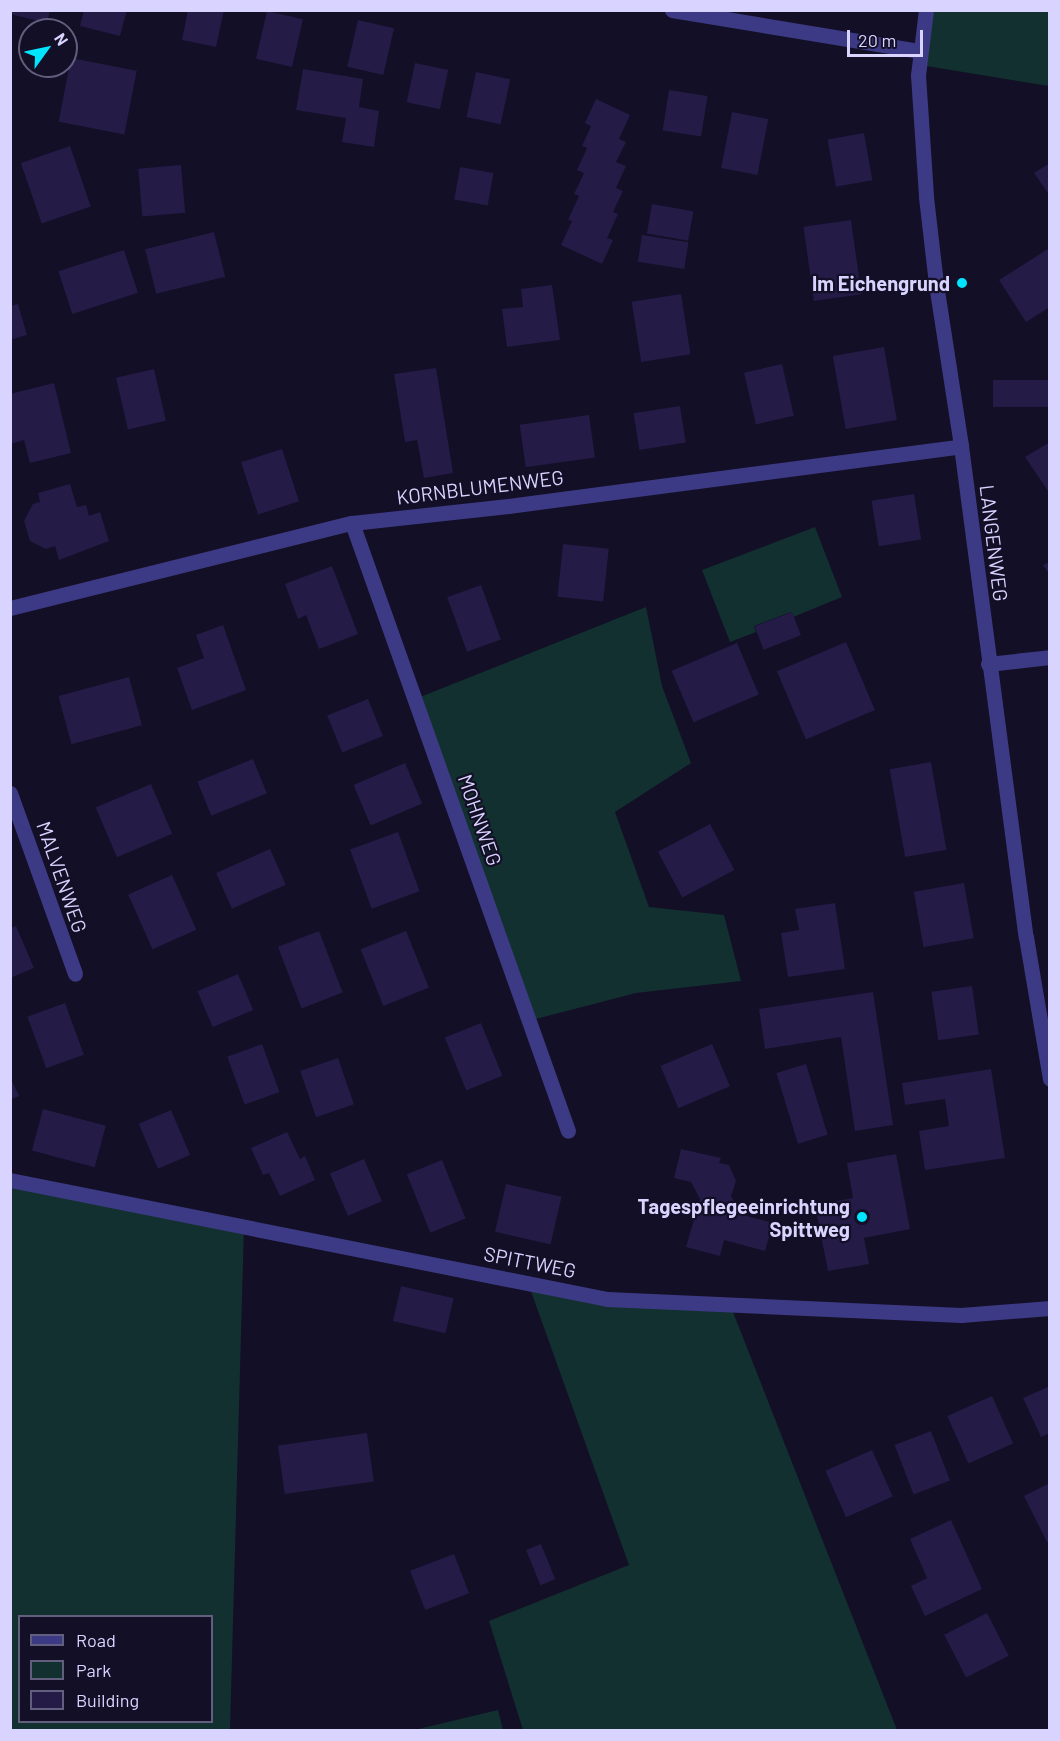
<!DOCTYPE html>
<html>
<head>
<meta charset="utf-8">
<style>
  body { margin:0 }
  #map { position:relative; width:1060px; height:1741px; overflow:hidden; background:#130f26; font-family:Barlow,sans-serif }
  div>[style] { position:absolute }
  .green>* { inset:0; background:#12302f }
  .building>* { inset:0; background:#241b47; transform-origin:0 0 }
  .minor>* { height:15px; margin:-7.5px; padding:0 7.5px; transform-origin:7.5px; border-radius:7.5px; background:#3d3a85 }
  .dots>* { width:16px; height:16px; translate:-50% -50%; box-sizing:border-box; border:3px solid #130f26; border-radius:50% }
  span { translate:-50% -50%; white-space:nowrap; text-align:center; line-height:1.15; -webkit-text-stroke:4.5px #130f26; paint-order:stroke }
  .poi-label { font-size:20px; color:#d9d4ff; font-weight:700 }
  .right { translate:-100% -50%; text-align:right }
  .street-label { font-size:20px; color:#d9d4ff }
  .frame { position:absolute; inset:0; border:12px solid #d9d4ff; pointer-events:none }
  .legend { position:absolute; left:18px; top:1615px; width:195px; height:108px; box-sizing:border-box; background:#130f26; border:2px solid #625e7d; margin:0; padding:8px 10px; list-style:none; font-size:18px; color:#d9d4ff }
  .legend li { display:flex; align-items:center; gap:12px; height:30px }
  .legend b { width:30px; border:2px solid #625e7d }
  .north { position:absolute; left:18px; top:18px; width:60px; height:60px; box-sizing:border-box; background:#130f26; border:2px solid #625e7d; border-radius:50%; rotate:57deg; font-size:16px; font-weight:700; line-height:24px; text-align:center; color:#d9d4ff }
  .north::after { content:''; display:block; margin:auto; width:21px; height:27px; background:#00e5ff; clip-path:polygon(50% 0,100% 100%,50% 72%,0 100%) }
  .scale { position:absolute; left:847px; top:30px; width:76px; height:27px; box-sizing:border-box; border:3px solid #d9d4ff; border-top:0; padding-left:8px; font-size:18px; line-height:21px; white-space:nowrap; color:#d9d4ff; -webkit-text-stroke:4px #130f26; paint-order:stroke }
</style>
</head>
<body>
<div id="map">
  <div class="green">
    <div style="clip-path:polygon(927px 11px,1049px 11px,1049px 86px,920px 65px)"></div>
    <div style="clip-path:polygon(815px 527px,842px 597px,793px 617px,791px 612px,754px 626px,756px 632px,730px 642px,702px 570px)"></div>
    <div style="clip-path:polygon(646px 607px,662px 686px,691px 763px,615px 812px,649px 907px,724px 915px,741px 981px,636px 993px,528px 1021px,415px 699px)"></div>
    <div style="clip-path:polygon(evenodd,10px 1180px,244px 1226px,230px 1730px,11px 1730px,10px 1180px,20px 1616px,212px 1616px,212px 1722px,20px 1722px,20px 1616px)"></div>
    <div style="clip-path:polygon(528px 1283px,731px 1307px,897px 1730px,523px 1730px,489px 1621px,629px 1565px)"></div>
    <div style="clip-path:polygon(498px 1710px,503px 1730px,414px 1730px)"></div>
  </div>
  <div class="building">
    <div style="clip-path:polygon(10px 10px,50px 10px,47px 23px,10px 14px)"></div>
    <div style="clip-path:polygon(84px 10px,127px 10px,120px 36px,80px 26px)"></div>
    <div style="clip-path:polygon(188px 10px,224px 10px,216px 47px,182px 40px)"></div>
    <div style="left:267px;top:11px;width:37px;height:49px;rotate:13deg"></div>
    <div style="left:358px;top:20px;width:37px;height:48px;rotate:13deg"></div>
    <div style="left:71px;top:58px;width:67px;height:65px;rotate:11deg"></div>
    <div style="left:415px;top:63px;width:34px;height:40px;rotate:12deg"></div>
    <div style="clip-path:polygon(303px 69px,363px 79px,359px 107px,379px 111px,374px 147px,342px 142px,346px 118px,296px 110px)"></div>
    <div style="left:476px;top:72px;width:35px;height:46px;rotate:12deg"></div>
    <div style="left:669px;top:90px;width:39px;height:41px;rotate:9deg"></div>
    <div style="clip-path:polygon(596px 99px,630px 115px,619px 139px,626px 142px,616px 162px,626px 166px,616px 188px,623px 191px,613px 212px,618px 214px,607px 238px,613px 240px,602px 264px,561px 245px,572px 221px,568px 220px,579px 196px,574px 194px,584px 173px,577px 170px,587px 148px,582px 146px,591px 126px,585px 123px)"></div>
    <div style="left:732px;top:112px;width:37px;height:57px;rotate:11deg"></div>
    <div style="left:864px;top:133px;width:48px;height:37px;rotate:80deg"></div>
    <div style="left:70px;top:146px;width:64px;height:52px;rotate:71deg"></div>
    <div style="clip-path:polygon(1050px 163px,1050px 196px,1034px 173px)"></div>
    <div style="left:181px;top:165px;width:48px;height:43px;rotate:85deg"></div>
    <div style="left:460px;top:167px;width:34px;height:33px;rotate:10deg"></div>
    <div style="left:652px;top:204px;width:42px;height:30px;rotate:10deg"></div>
    <div style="left:851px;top:220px;width:75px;height:48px;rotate:82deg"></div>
    <div style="left:214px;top:232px;width:46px;height:71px;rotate:76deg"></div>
    <div style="left:642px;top:235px;width:47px;height:27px;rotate:9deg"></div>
    <div style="clip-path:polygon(1048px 249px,1050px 307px,1026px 322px,999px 280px)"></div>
    <div style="left:124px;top:250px;width:45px;height:69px;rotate:72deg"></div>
    <div style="clip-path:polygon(552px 285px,560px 340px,507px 347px,502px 309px,523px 307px,521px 289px)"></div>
    <div style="left:681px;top:294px;width:61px;height:50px;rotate:81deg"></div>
    <div style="clip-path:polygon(18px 304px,27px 335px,10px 340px,10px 306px)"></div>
    <div style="left:884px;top:347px;width:74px;height:52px;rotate:80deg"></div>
    <div style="left:782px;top:364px;width:53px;height:39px;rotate:77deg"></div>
    <div style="clip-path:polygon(436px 368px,453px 473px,424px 478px,417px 440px,405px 442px,394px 374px)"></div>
    <div style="left:154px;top:369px;width:53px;height:39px;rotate:77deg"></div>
    <div style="left:1050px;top:380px;width:27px;height:57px;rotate:90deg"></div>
    <div style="clip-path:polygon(54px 383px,71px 453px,30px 463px,24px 440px,10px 444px,10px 394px)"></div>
    <div style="left:680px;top:406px;width:37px;height:47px;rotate:81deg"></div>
    <div style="left:589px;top:415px;width:43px;height:70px;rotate:82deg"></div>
    <div style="clip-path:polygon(1050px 442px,1050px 494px,1025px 457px)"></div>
    <div style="left:282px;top:449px;width:55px;height:43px;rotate:72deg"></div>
    <div style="clip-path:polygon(70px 484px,77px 507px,86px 505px,89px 516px,100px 512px,109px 541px,59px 560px,55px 546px,46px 549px,30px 541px,24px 521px,33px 504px,40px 502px,38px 493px)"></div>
    <div style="left:914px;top:494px;width:46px;height:43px;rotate:81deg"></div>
    <div style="left:563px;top:544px;width:46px;height:53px;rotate:6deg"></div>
    <div style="clip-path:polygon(1050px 562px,1050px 575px,1043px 565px)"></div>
    <div style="clip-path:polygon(332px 566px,358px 634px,319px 649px,306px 615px,298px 619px,285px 584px)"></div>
    <div style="left:481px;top:585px;width:58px;height:36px;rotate:70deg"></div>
    <div style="left:792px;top:612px;width:25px;height:40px;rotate:69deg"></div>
    <div style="clip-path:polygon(223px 625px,246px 690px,192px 710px,177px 668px,204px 658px,196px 635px)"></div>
    <div style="left:846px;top:642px;width:74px;height:75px;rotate:67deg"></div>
    <div style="left:737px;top:643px;width:56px;height:71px;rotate:67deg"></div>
    <div style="left:129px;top:677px;width:50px;height:73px;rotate:75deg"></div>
    <div style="left:368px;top:699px;width:40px;height:44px;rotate:68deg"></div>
    <div style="left:253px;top:759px;width:37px;height:60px;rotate:68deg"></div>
    <div style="left:931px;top:762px;width:89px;height:42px;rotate:80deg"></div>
    <div style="left:405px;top:763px;width:44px;height:56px;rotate:67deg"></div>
    <div style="left:151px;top:784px;width:54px;height:60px;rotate:67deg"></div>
    <div style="left:710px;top:824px;width:52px;height:59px;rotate:62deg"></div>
    <div style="left:398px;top:832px;width:63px;height:51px;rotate:70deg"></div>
    <div style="left:270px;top:849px;width:39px;height:59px;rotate:66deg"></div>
    <div style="left:172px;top:875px;width:60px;height:48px;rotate:66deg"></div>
    <div style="left:964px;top:883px;width:56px;height:51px;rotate:80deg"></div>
    <div style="clip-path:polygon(835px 903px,845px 969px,788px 977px,781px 933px,799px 930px,795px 909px)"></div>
    <div style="clip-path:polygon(16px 926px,34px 968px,10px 978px,10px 928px)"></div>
    <div style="left:319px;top:931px;width:66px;height:44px;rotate:69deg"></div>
    <div style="left:406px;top:931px;width:61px;height:49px;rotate:68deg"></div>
    <div style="left:238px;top:974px;width:39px;height:44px;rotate:67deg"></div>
    <div style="left:972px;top:986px;width:49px;height:41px;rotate:82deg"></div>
    <div style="clip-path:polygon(873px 992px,893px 1125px,855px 1131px,841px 1037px,765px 1049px,759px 1009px)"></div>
    <div style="left:65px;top:1003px;width:55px;height:40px;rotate:70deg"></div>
    <div style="left:481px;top:1023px;width:57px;height:39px;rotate:68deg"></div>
    <div style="left:262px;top:1044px;width:51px;height:37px;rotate:70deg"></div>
    <div style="left:712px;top:1044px;width:46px;height:56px;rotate:67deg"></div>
    <div style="left:338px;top:1058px;width:49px;height:40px;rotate:71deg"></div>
    <div style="left:806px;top:1064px;width:74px;height:31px;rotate:73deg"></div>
    <div style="clip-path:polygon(991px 1069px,1005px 1158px,925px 1170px,919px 1131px,949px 1126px,945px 1099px,905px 1105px,902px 1083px)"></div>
    <div style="clip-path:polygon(10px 1077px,19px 1096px,10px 1100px)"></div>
    <div style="left:43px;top:1109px;width:65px;height:43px;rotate:15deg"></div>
    <div style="left:171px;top:1110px;width:49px;height:35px;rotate:67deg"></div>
    <div style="clip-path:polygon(287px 1132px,300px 1159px,305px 1156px,315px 1180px,280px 1196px,269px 1173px,263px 1175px,251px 1148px)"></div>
    <div style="clip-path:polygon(681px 1149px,721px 1158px,719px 1163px,729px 1165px,736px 1181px,731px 1196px,743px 1215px,773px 1223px,765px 1251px,724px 1240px,720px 1256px,686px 1247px,700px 1199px,691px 1182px,674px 1178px)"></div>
    <div style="clip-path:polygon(896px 1154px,910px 1229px,864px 1238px,869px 1264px,828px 1271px,815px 1205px,853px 1198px,847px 1163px)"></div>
    <div style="left:364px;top:1159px;width:46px;height:37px;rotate:67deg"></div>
    <div style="left:442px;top:1160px;width:63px;height:38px;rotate:68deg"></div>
    <div style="left:506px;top:1184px;width:57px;height:49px;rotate:13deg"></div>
    <div style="left:401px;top:1286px;width:54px;height:36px;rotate:13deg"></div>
    <div style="clip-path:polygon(1050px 1386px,1050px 1433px,1041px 1437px,1023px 1398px)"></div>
    <div style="left:992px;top:1396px;width:52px;height:49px;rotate:66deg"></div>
    <div style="left:931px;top:1431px;width:53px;height:39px;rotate:69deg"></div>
    <div style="left:367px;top:1433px;width:49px;height:90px;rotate:82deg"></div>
    <div style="left:872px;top:1450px;width:51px;height:51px;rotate:66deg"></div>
    <div style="clip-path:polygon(1050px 1483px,1050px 1541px,1047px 1542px,1024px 1496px)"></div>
    <div style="clip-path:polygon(951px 1520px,982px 1589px,925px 1616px,911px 1586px,927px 1578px,910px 1539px)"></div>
    <div style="left:541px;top:1544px;width:38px;height:16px;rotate:68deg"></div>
    <div style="left:454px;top:1554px;width:42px;height:47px;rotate:69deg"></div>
    <div style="left:987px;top:1613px;width:48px;height:48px;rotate:63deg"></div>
  </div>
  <div class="minor">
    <div style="left:672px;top:10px;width:250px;rotate:9.4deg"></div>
    <div style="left:926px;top:10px;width:65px;rotate:97deg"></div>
    <div style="left:918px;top:75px;width:122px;rotate:86.2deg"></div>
    <div style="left:926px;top:197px;width:88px;rotate:83.4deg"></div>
    <div style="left:936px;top:284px;width:164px;rotate:81.2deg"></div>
    <div style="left:961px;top:446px;width:495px;rotate:82.5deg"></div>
    <div style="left:1026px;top:937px;width:144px;rotate:80.4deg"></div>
    <div style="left:352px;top:523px;width:645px;rotate:70.44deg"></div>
    <div style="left:10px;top:608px;width:352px;rotate:-14deg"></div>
    <div style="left:352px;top:523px;width:157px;rotate:-6.2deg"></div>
    <div style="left:508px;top:506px;width:457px;rotate:-7.5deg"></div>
    <div style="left:988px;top:664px;width:62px;rotate:-6.4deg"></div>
    <div style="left:10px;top:793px;width:192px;rotate:70.2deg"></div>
    <div style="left:10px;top:1180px;width:609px;rotate:11.27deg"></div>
    <div style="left:607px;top:1299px;width:354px;rotate:2.6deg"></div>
    <div style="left:961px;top:1315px;width:89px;rotate:-4.5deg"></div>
  </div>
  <div class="dots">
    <div style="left:962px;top:283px;background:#00e5ff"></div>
    <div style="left:862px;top:1217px;background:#00e5ff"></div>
  </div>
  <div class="poi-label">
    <span class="right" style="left:950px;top:283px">Im Eichengrund</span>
    <span class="right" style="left:850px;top:1218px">Tagespflegeeinrichtung<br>Spittweg</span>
  </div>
  <div class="street-label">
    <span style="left:480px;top:487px;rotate:-7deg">KORNBLUMENWEG</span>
    <span style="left:994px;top:543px;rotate:83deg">LANGENWEG</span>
    <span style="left:480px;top:820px;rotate:71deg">MOHNWEG</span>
    <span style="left:62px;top:877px;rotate:71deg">MALVENWEG</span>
    <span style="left:530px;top:1262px;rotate:11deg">SPITTWEG</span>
  </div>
  <div class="frame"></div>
  <ul class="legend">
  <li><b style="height:8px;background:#3d3a85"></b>Road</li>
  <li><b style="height:16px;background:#12302f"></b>Park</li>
  <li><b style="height:16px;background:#241b47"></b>Building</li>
  </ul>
  <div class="north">N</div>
  <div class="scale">20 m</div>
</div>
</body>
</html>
